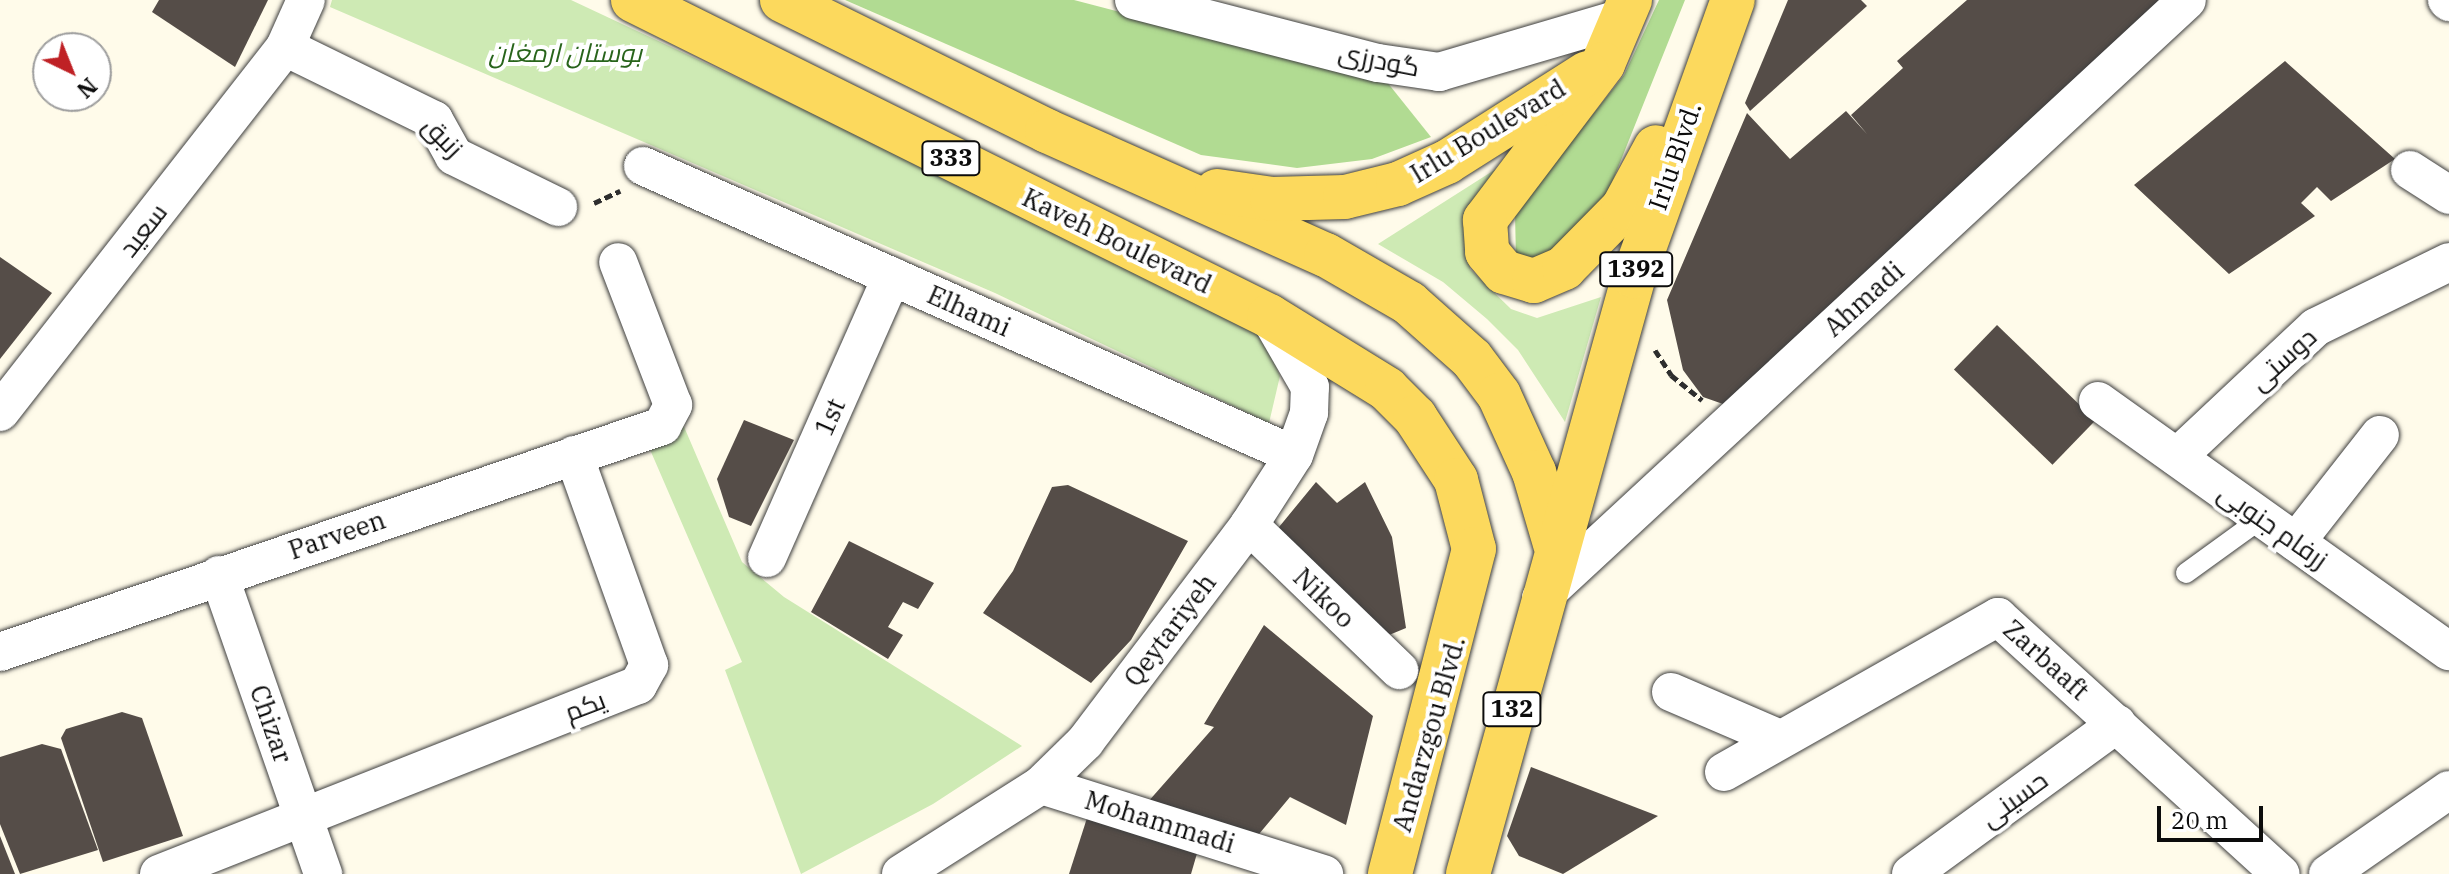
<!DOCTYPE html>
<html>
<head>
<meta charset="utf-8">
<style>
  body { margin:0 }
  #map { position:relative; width:2449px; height:874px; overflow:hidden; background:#fffbea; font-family:"IBM Plex Serif",Cairo,serif }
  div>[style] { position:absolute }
  .green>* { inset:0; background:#ceeab4 }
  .forest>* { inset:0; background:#b1db92 }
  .building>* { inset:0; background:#554d48; transform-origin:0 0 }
  .path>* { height:5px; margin-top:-2.5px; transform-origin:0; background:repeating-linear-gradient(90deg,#2e2e2e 0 8px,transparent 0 12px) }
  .roads { filter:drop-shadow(0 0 2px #3f3f3f) drop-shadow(0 0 2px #3f3f3f) }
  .service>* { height:20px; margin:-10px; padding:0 10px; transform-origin:10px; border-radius:10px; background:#fff }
  .minor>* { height:38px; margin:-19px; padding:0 19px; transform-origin:19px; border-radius:19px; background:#fff }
  .primary>* { height:44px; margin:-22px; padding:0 22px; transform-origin:22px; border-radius:22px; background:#fcd95d }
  span { translate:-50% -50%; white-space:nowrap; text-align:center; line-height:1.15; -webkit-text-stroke:8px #fff; paint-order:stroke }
  .shield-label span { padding:2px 6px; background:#fff; border:2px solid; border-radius:6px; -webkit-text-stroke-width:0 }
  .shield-label { font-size:24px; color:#0c0c0c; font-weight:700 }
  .park-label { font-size:26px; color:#28641b; font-style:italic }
  .street-label { font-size:26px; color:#0c0c0c }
  .north { position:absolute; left:32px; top:32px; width:80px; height:80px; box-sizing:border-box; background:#fff; border:2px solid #9e9e9e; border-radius:50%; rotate:137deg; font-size:22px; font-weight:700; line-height:32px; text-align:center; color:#0c0c0c }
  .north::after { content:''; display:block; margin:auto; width:28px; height:36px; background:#bf2125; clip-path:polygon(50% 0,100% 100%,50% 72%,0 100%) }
  .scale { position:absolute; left:2157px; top:806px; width:106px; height:36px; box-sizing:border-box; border:4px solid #0c0c0c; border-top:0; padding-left:10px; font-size:24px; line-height:28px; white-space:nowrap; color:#0c0c0c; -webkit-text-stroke:6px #fff; paint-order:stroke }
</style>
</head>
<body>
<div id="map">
  <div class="green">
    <div style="clip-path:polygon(332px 0,571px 0,1112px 254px,1261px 332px,1280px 376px,1269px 423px,995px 293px,330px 7px)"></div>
    <div style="clip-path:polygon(1510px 160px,1472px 222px,1470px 269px,1511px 309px,1537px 318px,1601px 297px,1565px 422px,1518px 350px,1487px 319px,1443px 282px,1378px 244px)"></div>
    <div style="clip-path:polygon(682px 422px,742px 562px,784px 597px,1022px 746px,933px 804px,801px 874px,725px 670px,742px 662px,645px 438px)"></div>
  </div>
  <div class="forest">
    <div style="clip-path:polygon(845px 0,1074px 0,1387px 82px,1431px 137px,1372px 159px,1297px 168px,1201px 155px)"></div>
    <div style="clip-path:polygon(1659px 0,1685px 0,1593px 230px,1548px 265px,1516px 259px,1515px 213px,1624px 75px)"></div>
  </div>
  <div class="building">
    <div style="clip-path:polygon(159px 0,268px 0,235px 67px,152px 12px)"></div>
    <div style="clip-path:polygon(1788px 0,1861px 0,1867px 6px,1750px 111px,1745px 103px)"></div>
    <div style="clip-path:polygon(1967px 0,2159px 0,1723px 404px,1703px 397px,1683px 370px,1667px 300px,1747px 113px,1790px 159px,1846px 111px,1867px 134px,1851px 115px,1903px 68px,1897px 61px)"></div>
    <div style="clip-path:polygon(2285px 61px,2395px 159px,2331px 201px,2317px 187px,2301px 203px,2315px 216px,2229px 274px,2134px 185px)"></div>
    <div style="clip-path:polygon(0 257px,52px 293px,0 359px)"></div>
    <div style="left:1997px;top:325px;width:137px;height:62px;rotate:44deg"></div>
    <div style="clip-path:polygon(744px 420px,794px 440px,751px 526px,729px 517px,717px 479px)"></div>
    <div style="clip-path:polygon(1316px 482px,1337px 503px,1365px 482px,1392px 537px,1406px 628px,1377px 640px,1270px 538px)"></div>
    <div style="clip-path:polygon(1068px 485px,1188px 541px,1131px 640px,1091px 683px,983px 613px,1013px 571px,1052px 487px)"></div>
    <div style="clip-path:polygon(849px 541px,934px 583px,918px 609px,903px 602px,888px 627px,903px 635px,888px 659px,811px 612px)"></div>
    <div style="clip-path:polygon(1264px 625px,1373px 716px,1346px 825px,1290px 797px,1254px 840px,1147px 803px,1214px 727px,1204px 724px)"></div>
    <div style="clip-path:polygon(122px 712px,142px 718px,183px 836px,103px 862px,61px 738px,66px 729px)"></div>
    <div style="clip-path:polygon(42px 744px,61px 749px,98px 850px,20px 874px,0 824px,0 757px)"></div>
    <div style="clip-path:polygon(1531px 767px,1658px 816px,1563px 874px,1519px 856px,1507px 836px)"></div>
    <div style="clip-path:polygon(1087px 818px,1198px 850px,1191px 874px,1069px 874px)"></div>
    <div style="clip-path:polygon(0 836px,15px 874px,0 874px)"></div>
  </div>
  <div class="path">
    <div style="left:594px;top:203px;width:29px;rotate:-25deg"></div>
    <div style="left:1655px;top:350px;width:30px;rotate:57deg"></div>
    <div style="left:1671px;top:375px;width:40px;rotate:39deg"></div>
  </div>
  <div class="roads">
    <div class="service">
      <div style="left:2186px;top:573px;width:94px;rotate:-35.9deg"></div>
    </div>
    <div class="minor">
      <div style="left:1134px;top:0;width:252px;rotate:14.5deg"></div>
      <div style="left:1378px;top:63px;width:62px;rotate:8.4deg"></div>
      <div style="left:1439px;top:72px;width:192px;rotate:-16.4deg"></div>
      <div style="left:2447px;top:0;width:3px;rotate:45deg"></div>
      <div style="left:285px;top:47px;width:166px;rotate:26.1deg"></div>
      <div style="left:434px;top:120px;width:41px;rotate:60.9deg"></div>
      <div style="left:454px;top:156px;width:116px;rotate:26.1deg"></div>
      <div style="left:643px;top:166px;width:712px;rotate:23.94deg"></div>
      <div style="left:2410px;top:170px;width:46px;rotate:32.7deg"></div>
      <div style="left:2098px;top:401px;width:431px;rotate:35.5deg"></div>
      <div style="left:0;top:412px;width:463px;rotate:-52deg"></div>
      <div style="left:285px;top:47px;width:51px;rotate:-65.9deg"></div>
      <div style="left:2177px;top:457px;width:190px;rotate:-43.1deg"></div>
      <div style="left:2316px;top:327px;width:148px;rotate:-26deg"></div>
      <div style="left:1249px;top:525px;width:209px;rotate:44deg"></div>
      <div style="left:2296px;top:542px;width:136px;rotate:-51.9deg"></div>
      <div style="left:767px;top:558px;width:308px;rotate:-66.1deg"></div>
      <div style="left:219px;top:575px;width:317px;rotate:70.8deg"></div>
      <div style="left:1541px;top:598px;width:880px;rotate:-42.79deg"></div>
      <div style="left:0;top:652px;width:700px;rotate:-18.85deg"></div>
      <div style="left:662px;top:426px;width:24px;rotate:-62deg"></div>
      <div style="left:673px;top:405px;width:153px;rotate:-111deg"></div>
      <div style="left:1671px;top:692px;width:116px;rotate:23.3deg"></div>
      <div style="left:1724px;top:772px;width:315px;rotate:-29.5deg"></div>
      <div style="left:1998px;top:617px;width:382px;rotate:42.3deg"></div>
      <div style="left:1041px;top:785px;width:297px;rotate:17.5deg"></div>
      <div style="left:159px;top:874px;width:515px;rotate:-21.53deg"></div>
      <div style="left:638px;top:685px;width:23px;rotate:-61deg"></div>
      <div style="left:649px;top:665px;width:223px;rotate:-109.7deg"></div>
      <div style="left:901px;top:874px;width:166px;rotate:-32.4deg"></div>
      <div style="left:1041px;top:785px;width:62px;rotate:-44.3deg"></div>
      <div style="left:1085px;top:742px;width:272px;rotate:-52.9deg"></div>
      <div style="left:1249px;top:525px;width:83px;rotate:-57.3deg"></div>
      <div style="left:1294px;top:455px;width:45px;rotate:-70.3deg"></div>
      <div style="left:1309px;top:413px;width:26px;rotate:-88deg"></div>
      <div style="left:1310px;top:387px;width:82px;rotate:-120deg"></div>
      <div style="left:1911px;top:874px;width:255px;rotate:-36.1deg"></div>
      <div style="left:2328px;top:874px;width:147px;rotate:-34.8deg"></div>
    </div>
    <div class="primary">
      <div style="left:633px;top:0;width:710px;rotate:26.42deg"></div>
      <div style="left:1269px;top:316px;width:139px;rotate:31.7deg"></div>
      <div style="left:1387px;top:389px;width:40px;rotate:45deg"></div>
      <div style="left:1415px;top:417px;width:75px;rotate:56.9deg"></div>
      <div style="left:1456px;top:480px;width:71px;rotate:75.4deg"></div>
      <div style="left:1474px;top:549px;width:336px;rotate:104.5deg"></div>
      <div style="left:782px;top:0;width:296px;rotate:26.3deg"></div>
      <div style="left:1047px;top:131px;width:305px;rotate:24deg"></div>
      <div style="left:1326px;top:255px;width:96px;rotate:30deg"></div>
      <div style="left:1409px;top:303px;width:84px;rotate:41.6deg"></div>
      <div style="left:1472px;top:359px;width:45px;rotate:53.1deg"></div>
      <div style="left:1499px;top:395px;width:85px;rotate:65.6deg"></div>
      <div style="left:1534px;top:472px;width:75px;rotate:73.7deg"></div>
      <div style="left:1630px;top:0;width:69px;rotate:112.9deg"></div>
      <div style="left:1603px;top:64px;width:196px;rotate:127.1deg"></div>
      <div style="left:1485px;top:220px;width:32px;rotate:86deg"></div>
      <div style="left:1487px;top:252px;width:26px;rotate:50deg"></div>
      <div style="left:1504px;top:272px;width:31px;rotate:17deg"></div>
      <div style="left:1534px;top:281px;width:33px;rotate:-23deg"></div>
      <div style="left:1564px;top:268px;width:84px;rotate:-45.5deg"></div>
      <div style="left:1623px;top:208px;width:69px;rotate:-61.6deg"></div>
      <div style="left:1217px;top:191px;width:56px;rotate:8.3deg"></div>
      <div style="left:1272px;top:199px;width:73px;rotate:-1.6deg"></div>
      <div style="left:1345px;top:197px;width:55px;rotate:-13.8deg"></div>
      <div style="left:1398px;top:184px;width:54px;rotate:-24.2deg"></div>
      <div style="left:1447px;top:162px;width:166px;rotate:-32.4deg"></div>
      <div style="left:1468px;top:874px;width:621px;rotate:-74.49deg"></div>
      <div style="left:1634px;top:276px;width:293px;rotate:-70.3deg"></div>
    </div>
  </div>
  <div class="shield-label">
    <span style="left:951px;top:158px">333</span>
    <span style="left:1636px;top:269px">1392</span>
    <span style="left:1512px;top:709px">132</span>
  </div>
  <div class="park-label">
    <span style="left:565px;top:53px">بوستان ارمغان</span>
  </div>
  <div class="street-label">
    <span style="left:1379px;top:60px;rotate:11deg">گودرزی</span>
    <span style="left:1488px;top:131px;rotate:-31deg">Irlu Boulevard</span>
    <span style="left:443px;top:137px;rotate:46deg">زنبق</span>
    <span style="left:1675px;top:156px;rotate:-71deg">Irlu Blvd.</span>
    <span style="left:143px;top:230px;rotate:-52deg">سعید</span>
    <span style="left:1117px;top:241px;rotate:26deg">Kaveh Boulevard</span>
    <span style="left:1864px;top:299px;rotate:-42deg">Ahmadi</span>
    <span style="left:969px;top:311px;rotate:24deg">Elhami</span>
    <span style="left:2283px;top:359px;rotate:-42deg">دوستی</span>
    <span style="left:830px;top:417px;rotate:-66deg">1st</span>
    <span style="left:2273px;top:526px;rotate:35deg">زرفام جنوبی</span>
    <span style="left:337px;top:535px;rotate:-19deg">Parveen</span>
    <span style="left:1324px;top:598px;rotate:44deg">Nikoo</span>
    <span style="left:1170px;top:630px;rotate:-53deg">Qeytariyeh</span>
    <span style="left:2046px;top:660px;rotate:42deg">Zarbaaft</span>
    <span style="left:585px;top:706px;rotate:-21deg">یکم</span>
    <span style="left:271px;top:724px;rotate:71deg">Chizar</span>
    <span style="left:1429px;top:734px;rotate:-74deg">Andarzgou Blvd.</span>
    <span style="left:2014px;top:799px;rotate:-36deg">حسینی</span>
    <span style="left:1160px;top:822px;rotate:17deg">Mohammadi</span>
  </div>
  <div class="north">N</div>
  <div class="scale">20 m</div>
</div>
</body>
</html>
